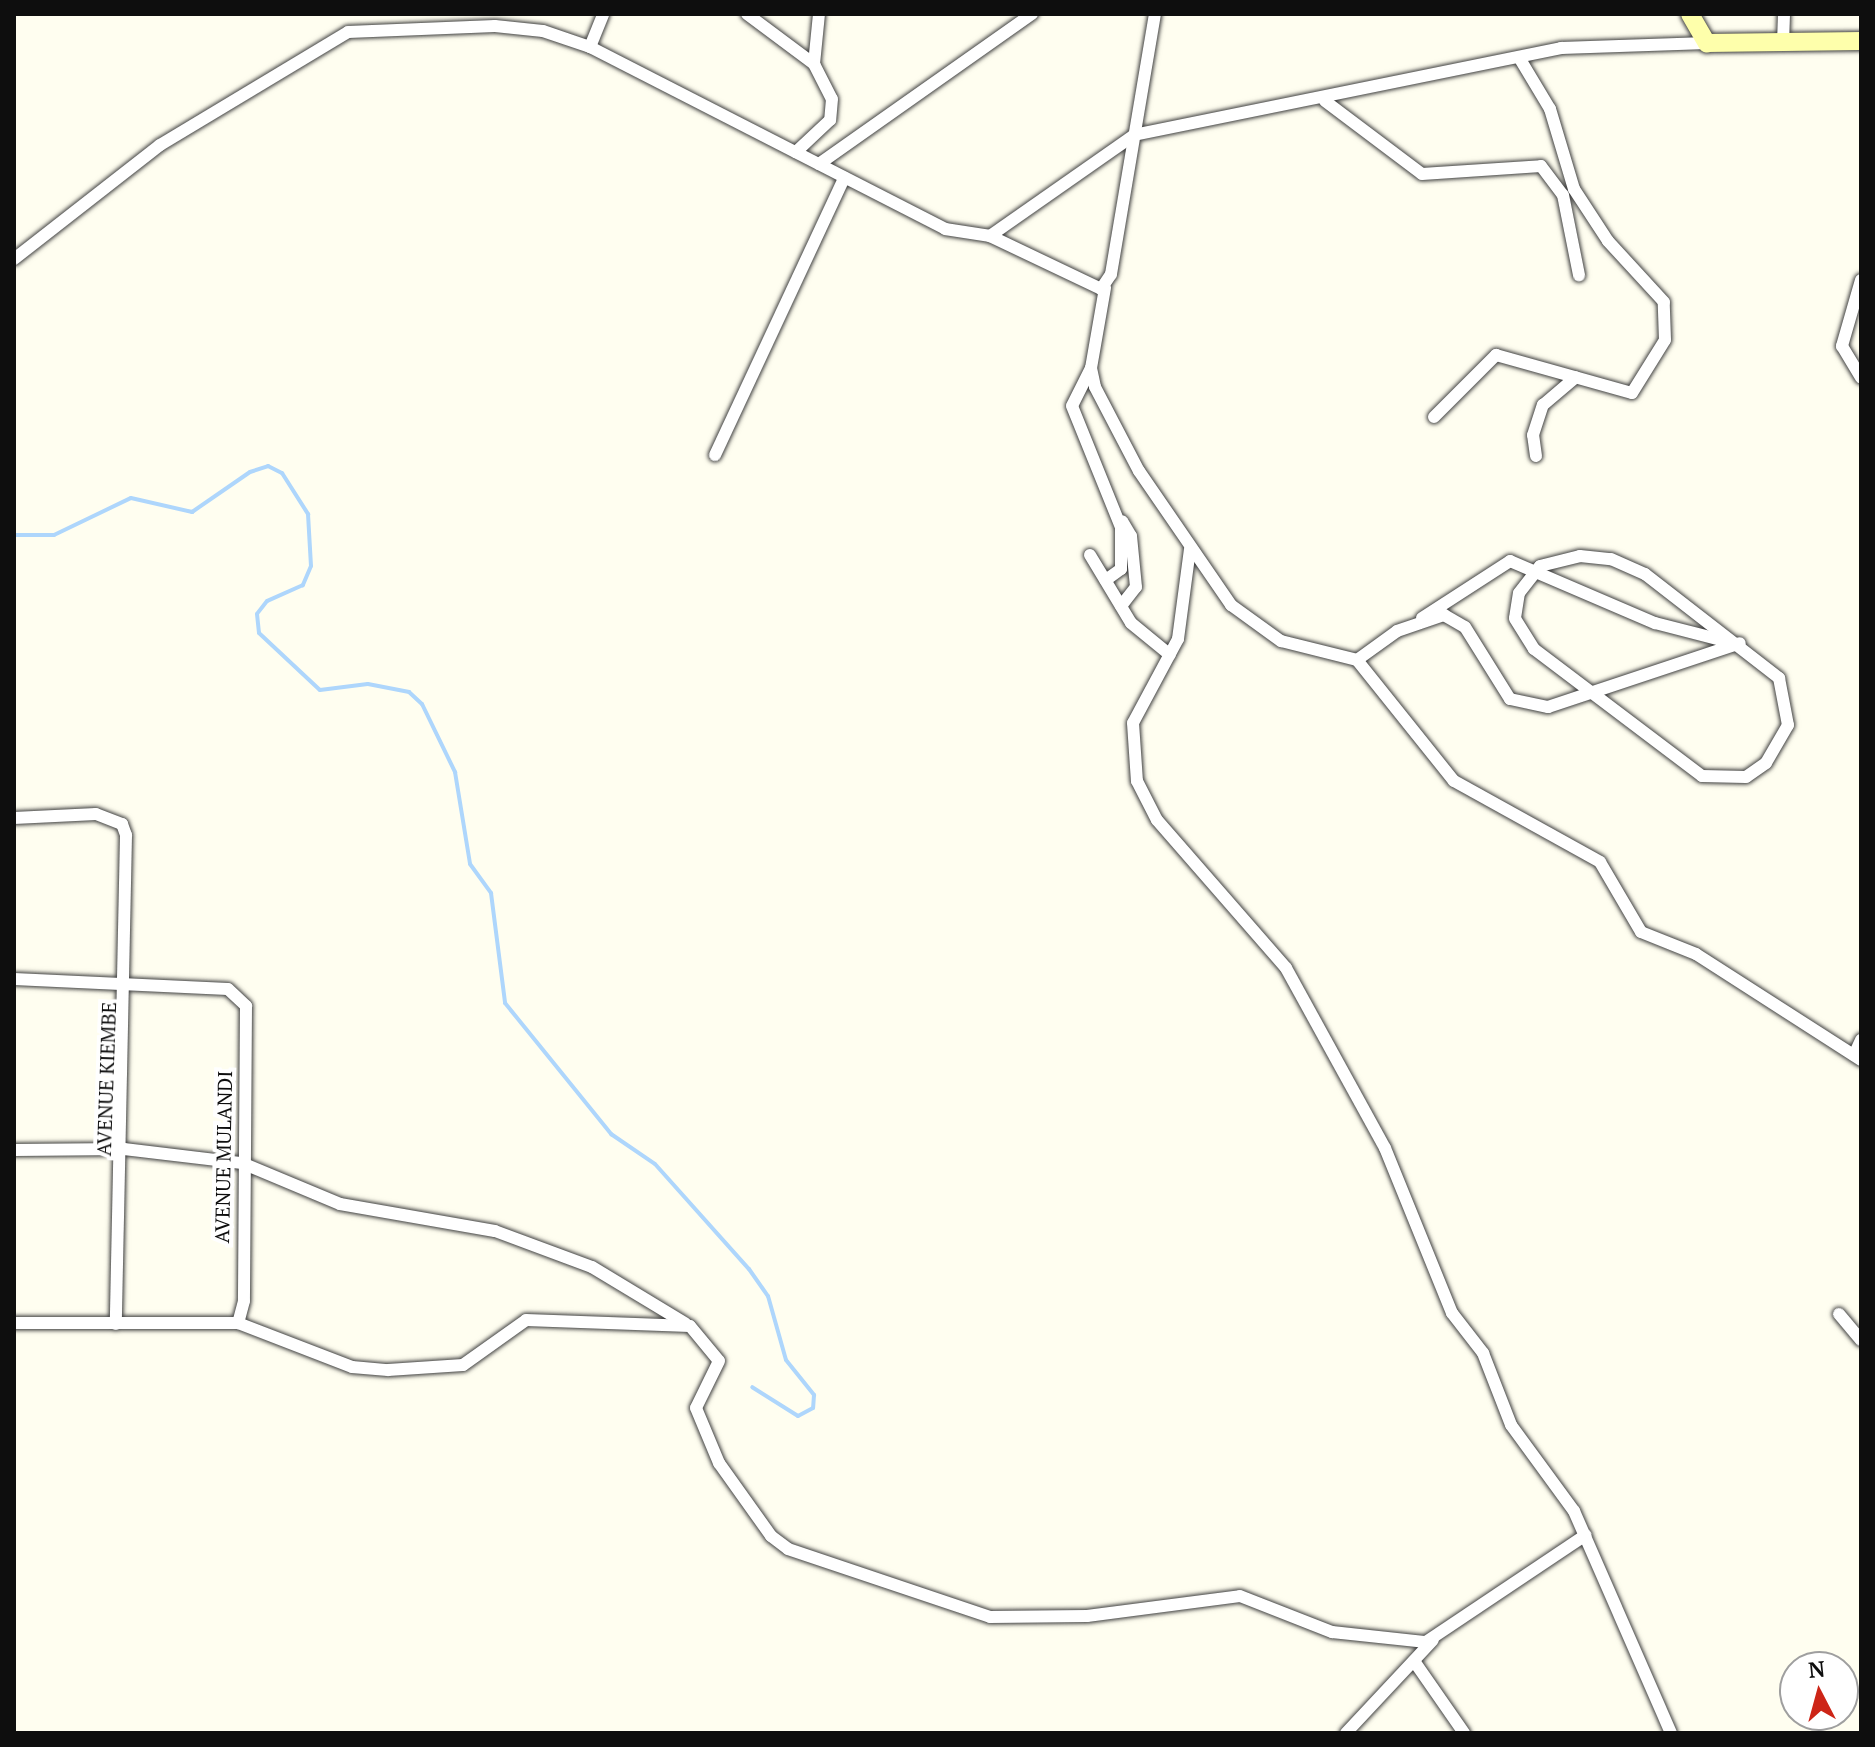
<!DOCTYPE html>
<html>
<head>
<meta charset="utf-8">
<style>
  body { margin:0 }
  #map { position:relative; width:1875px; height:1747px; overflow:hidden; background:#fffef0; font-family:"PT Serif",serif }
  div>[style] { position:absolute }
  .stream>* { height:4px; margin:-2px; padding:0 2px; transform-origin:2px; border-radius:2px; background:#aed6fc }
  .roads { filter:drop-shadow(0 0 2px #414141) drop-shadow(0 0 2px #414141) }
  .street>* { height:12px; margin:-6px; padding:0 6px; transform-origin:6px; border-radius:6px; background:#fff }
  .secondary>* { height:18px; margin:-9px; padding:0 9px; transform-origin:9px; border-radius:9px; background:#feffab }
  span { translate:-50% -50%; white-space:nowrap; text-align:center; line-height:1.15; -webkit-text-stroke:8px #fff; paint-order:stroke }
  .street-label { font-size:20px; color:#0e0e0e }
  .frame { position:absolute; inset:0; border:16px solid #0e0e0e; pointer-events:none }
  .north { position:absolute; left:1779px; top:1651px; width:80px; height:80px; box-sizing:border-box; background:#fff; border:2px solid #9f9f9f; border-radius:50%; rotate:354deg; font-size:22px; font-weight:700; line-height:32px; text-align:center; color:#0e0e0e }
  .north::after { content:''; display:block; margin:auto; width:28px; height:36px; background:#cd2517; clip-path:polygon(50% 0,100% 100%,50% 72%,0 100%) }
</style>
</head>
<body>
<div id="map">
  <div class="stream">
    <div style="left:14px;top:535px;width:40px"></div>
    <div style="left:54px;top:535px;width:85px;rotate:-25.7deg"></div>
    <div style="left:131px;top:498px;width:63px;rotate:12.9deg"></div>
    <div style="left:192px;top:512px;width:70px;rotate:-34.6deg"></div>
    <div style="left:250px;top:472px;width:19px;rotate:-18deg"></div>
    <div style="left:268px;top:466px;width:16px;rotate:27deg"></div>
    <div style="left:282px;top:473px;width:49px;rotate:57.6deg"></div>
    <div style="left:308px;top:514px;width:52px;rotate:86.7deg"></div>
    <div style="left:311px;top:566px;width:21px;rotate:113deg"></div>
    <div style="left:303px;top:585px;width:39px;rotate:156deg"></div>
    <div style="left:267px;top:601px;width:16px;rotate:128deg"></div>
    <div style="left:257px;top:614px;width:19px;rotate:84deg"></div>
    <div style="left:259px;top:633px;width:83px;rotate:43.1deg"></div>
    <div style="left:320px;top:690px;width:48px;rotate:-7.1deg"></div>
    <div style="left:368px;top:684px;width:42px;rotate:11deg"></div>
    <div style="left:409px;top:692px;width:18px;rotate:43deg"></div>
    <div style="left:422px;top:704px;width:76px;rotate:64.1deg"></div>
    <div style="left:455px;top:772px;width:93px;rotate:80.7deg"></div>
    <div style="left:470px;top:864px;width:36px;rotate:54deg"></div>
    <div style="left:491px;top:893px;width:111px;rotate:82.7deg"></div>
    <div style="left:505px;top:1003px;width:169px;rotate:51deg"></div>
    <div style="left:611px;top:1134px;width:53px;rotate:34.3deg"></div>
    <div style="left:655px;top:1164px;width:141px;rotate:48.2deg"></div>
    <div style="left:749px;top:1269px;width:33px;rotate:55deg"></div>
    <div style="left:768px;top:1296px;width:66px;rotate:74.3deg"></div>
    <div style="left:786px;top:1360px;width:45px;rotate:51.3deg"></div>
    <div style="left:814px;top:1395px;width:13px;rotate:94deg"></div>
    <div style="left:813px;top:1408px;width:17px;rotate:152deg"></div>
    <div style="left:798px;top:1416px;width:54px;rotate:-147.8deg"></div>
  </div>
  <div class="roads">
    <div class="street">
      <div style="left:747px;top:14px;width:84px;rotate:36.7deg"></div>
      <div style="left:814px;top:64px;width:39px;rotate:63deg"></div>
      <div style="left:832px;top:99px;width:21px;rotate:95deg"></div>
      <div style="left:830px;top:120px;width:47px;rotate:136.7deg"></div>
      <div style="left:1783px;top:43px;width:29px;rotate:-88deg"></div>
      <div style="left:590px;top:47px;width:35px;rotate:-68deg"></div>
      <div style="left:814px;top:64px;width:50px;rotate:-84.3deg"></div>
      <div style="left:1325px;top:101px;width:121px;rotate:37deg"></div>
      <div style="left:1422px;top:174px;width:119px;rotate:-3.8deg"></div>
      <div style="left:1541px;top:166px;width:36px;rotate:53deg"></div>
      <div style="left:1563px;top:195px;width:82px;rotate:78.7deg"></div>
      <div style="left:819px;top:164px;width:261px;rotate:-35.2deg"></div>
      <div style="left:990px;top:236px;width:176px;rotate:-35deg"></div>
      <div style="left:1134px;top:135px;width:436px;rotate:-11.5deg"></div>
      <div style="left:1561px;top:48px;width:146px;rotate:-2deg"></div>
      <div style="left:14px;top:259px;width:185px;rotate:-38deg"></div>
      <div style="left:160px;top:145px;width:219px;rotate:-31deg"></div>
      <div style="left:348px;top:32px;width:147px;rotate:-2.3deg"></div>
      <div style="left:495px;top:26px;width:48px;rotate:5.9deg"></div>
      <div style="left:543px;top:31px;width:50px;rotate:18.8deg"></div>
      <div style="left:590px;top:47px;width:399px;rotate:27.1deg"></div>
      <div style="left:945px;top:229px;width:46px;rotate:8.8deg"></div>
      <div style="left:990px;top:236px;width:123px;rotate:25.5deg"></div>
      <div style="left:1101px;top:289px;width:18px;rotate:-56deg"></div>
      <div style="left:1111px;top:274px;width:264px;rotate:-80.4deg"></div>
      <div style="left:1861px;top:280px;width:69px;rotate:106.1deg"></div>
      <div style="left:1842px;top:346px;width:37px;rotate:59deg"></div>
      <div style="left:1105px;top:288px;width:81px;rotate:99.9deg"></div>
      <div style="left:1091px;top:368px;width:19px;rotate:78deg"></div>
      <div style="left:1095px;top:387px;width:95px;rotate:62.4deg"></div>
      <div style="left:1139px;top:471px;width:163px;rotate:55.5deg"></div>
      <div style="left:1231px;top:605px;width:62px;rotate:35.8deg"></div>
      <div style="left:1281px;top:641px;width:78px;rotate:14deg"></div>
      <div style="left:1357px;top:660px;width:155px;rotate:51.3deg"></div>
      <div style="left:1454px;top:781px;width:167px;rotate:29deg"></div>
      <div style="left:1600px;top:862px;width:81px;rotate:59.6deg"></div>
      <div style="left:1641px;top:932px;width:59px;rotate:21.8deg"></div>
      <div style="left:1696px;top:954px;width:196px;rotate:32.7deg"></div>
      <div style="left:1091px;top:368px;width:42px;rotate:116.6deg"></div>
      <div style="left:1072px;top:406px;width:131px;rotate:68deg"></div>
      <div style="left:1121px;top:527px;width:42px;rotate:90deg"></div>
      <div style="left:1121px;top:569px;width:19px;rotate:144deg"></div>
      <div style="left:1434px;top:417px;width:88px;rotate:-45deg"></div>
      <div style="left:1496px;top:355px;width:141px;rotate:15.6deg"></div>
      <div style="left:1632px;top:393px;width:62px;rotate:-58.1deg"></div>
      <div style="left:1665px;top:340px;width:38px;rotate:-92deg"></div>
      <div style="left:1664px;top:302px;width:83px;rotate:-132.6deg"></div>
      <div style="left:1608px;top:241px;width:62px;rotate:-123.2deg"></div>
      <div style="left:1574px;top:189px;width:84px;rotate:-106.7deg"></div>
      <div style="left:1550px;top:109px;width:58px;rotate:-121deg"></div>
      <div style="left:715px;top:455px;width:306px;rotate:-65deg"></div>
      <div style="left:1536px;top:456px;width:21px;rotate:-98deg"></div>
      <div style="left:1533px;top:435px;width:32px;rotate:-72deg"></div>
      <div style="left:1543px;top:405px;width:43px;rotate:-40.3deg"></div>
      <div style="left:1190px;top:549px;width:91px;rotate:97.6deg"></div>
      <div style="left:1178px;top:639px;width:95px;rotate:118.2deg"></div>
      <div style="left:1133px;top:723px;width:58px;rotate:86.1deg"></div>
      <div style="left:1137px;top:781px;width:44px;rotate:62.9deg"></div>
      <div style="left:1157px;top:820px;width:196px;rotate:48.9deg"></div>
      <div style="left:1286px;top:968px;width:205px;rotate:61.2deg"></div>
      <div style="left:1385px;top:1148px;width:178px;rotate:67.9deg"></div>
      <div style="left:1452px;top:1313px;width:51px;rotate:52.2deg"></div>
      <div style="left:1483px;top:1353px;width:77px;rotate:68.7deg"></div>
      <div style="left:1511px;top:1425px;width:107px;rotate:53.8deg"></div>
      <div style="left:1574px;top:1511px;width:242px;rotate:66.4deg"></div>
      <div style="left:1090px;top:555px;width:79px;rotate:58.9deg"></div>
      <div style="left:1131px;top:623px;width:50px;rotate:39.4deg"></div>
      <div style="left:1580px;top:556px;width:31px;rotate:6deg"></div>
      <div style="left:1611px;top:559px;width:37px;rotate:24deg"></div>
      <div style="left:1645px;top:574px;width:170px;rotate:37.8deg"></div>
      <div style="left:1779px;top:678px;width:48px;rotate:79.2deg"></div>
      <div style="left:1788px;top:725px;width:44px;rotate:120.1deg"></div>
      <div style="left:1766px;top:763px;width:24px;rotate:145deg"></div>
      <div style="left:1746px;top:777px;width:44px;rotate:-178.7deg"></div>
      <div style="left:1702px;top:776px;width:211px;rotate:-142.9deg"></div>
      <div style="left:1534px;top:649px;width:36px;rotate:-122deg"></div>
      <div style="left:1515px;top:618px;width:25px;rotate:-81deg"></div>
      <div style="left:1519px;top:593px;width:34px;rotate:-52deg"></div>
      <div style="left:1540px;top:566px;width:41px;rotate:-14deg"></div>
      <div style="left:1121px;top:606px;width:24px;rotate:-52deg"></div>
      <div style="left:1136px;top:587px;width:51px;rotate:-95.6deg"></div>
      <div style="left:1131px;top:536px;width:17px;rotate:-121deg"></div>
      <div style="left:1422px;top:618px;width:105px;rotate:-32.9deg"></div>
      <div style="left:1510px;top:561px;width:158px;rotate:23.2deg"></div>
      <div style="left:1655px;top:623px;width:81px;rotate:14.4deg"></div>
      <div style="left:1357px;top:660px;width:49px;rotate:-35.9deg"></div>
      <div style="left:1397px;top:631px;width:50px;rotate:-18.8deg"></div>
      <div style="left:1444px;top:615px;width:24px;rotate:30deg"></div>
      <div style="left:1465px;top:627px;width:85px;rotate:58deg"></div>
      <div style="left:1510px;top:699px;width:39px;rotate:12deg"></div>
      <div style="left:1548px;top:707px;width:202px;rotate:-18.4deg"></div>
      <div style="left:14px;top:818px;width:82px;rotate:-2.8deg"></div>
      <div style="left:96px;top:814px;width:28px;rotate:21deg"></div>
      <div style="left:122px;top:824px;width:12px;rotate:70deg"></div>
      <div style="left:126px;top:835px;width:489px;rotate:91.2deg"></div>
      <div style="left:14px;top:979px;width:214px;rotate:2.7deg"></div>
      <div style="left:228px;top:989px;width:25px;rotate:43deg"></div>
      <div style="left:246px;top:1006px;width:295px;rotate:90.4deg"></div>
      <div style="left:244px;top:1301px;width:23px;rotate:105deg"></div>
      <div style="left:238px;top:1323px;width:224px;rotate:180deg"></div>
      <div style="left:1854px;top:1055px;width:17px;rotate:-65deg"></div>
      <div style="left:14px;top:1150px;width:110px;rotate:-0.5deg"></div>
      <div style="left:124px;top:1149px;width:119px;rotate:6.8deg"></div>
      <div style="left:242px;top:1163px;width:106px;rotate:22.7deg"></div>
      <div style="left:340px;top:1204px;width:157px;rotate:9.9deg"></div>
      <div style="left:495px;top:1231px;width:103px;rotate:20.4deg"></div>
      <div style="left:592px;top:1267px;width:109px;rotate:31.1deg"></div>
      <div style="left:1839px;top:1314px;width:34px;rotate:50deg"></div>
      <div style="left:238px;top:1323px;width:122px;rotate:21.1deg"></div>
      <div style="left:352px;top:1367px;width:36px;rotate:5deg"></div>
      <div style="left:388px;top:1370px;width:75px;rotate:-3.8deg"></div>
      <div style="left:463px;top:1365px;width:77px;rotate:-35.5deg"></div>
      <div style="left:526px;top:1320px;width:164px;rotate:2.1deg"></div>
      <div style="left:690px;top:1326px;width:45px;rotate:50.4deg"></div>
      <div style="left:719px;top:1361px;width:52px;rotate:116.1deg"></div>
      <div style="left:696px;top:1408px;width:60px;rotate:67.3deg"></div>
      <div style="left:719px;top:1463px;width:90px;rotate:54.5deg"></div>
      <div style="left:771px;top:1536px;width:21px;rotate:37deg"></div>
      <div style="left:788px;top:1549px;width:213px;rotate:18.6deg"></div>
      <div style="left:990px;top:1617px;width:97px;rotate:-0.6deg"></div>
      <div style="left:1087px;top:1616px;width:154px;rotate:-7.4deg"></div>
      <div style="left:1240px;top:1596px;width:99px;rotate:21.4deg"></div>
      <div style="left:1332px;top:1632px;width:95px;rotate:6.1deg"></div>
      <div style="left:1426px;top:1642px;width:192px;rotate:-33.8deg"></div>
      <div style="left:1414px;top:1661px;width:88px;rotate:55.2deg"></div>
      <div style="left:1346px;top:1733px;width:127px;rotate:-46.9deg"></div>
    </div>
    <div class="secondary">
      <div style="left:1690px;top:14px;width:34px;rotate:60deg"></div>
      <div style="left:1707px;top:43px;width:154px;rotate:-0.7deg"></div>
    </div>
  </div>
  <div class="street-label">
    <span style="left:106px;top:1079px;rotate:-88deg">AVENUE KIEMBE</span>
    <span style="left:223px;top:1157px;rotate:-89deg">AVENUE MULANDI</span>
  </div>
  <div class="frame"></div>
  <div class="north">N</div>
</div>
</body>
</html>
